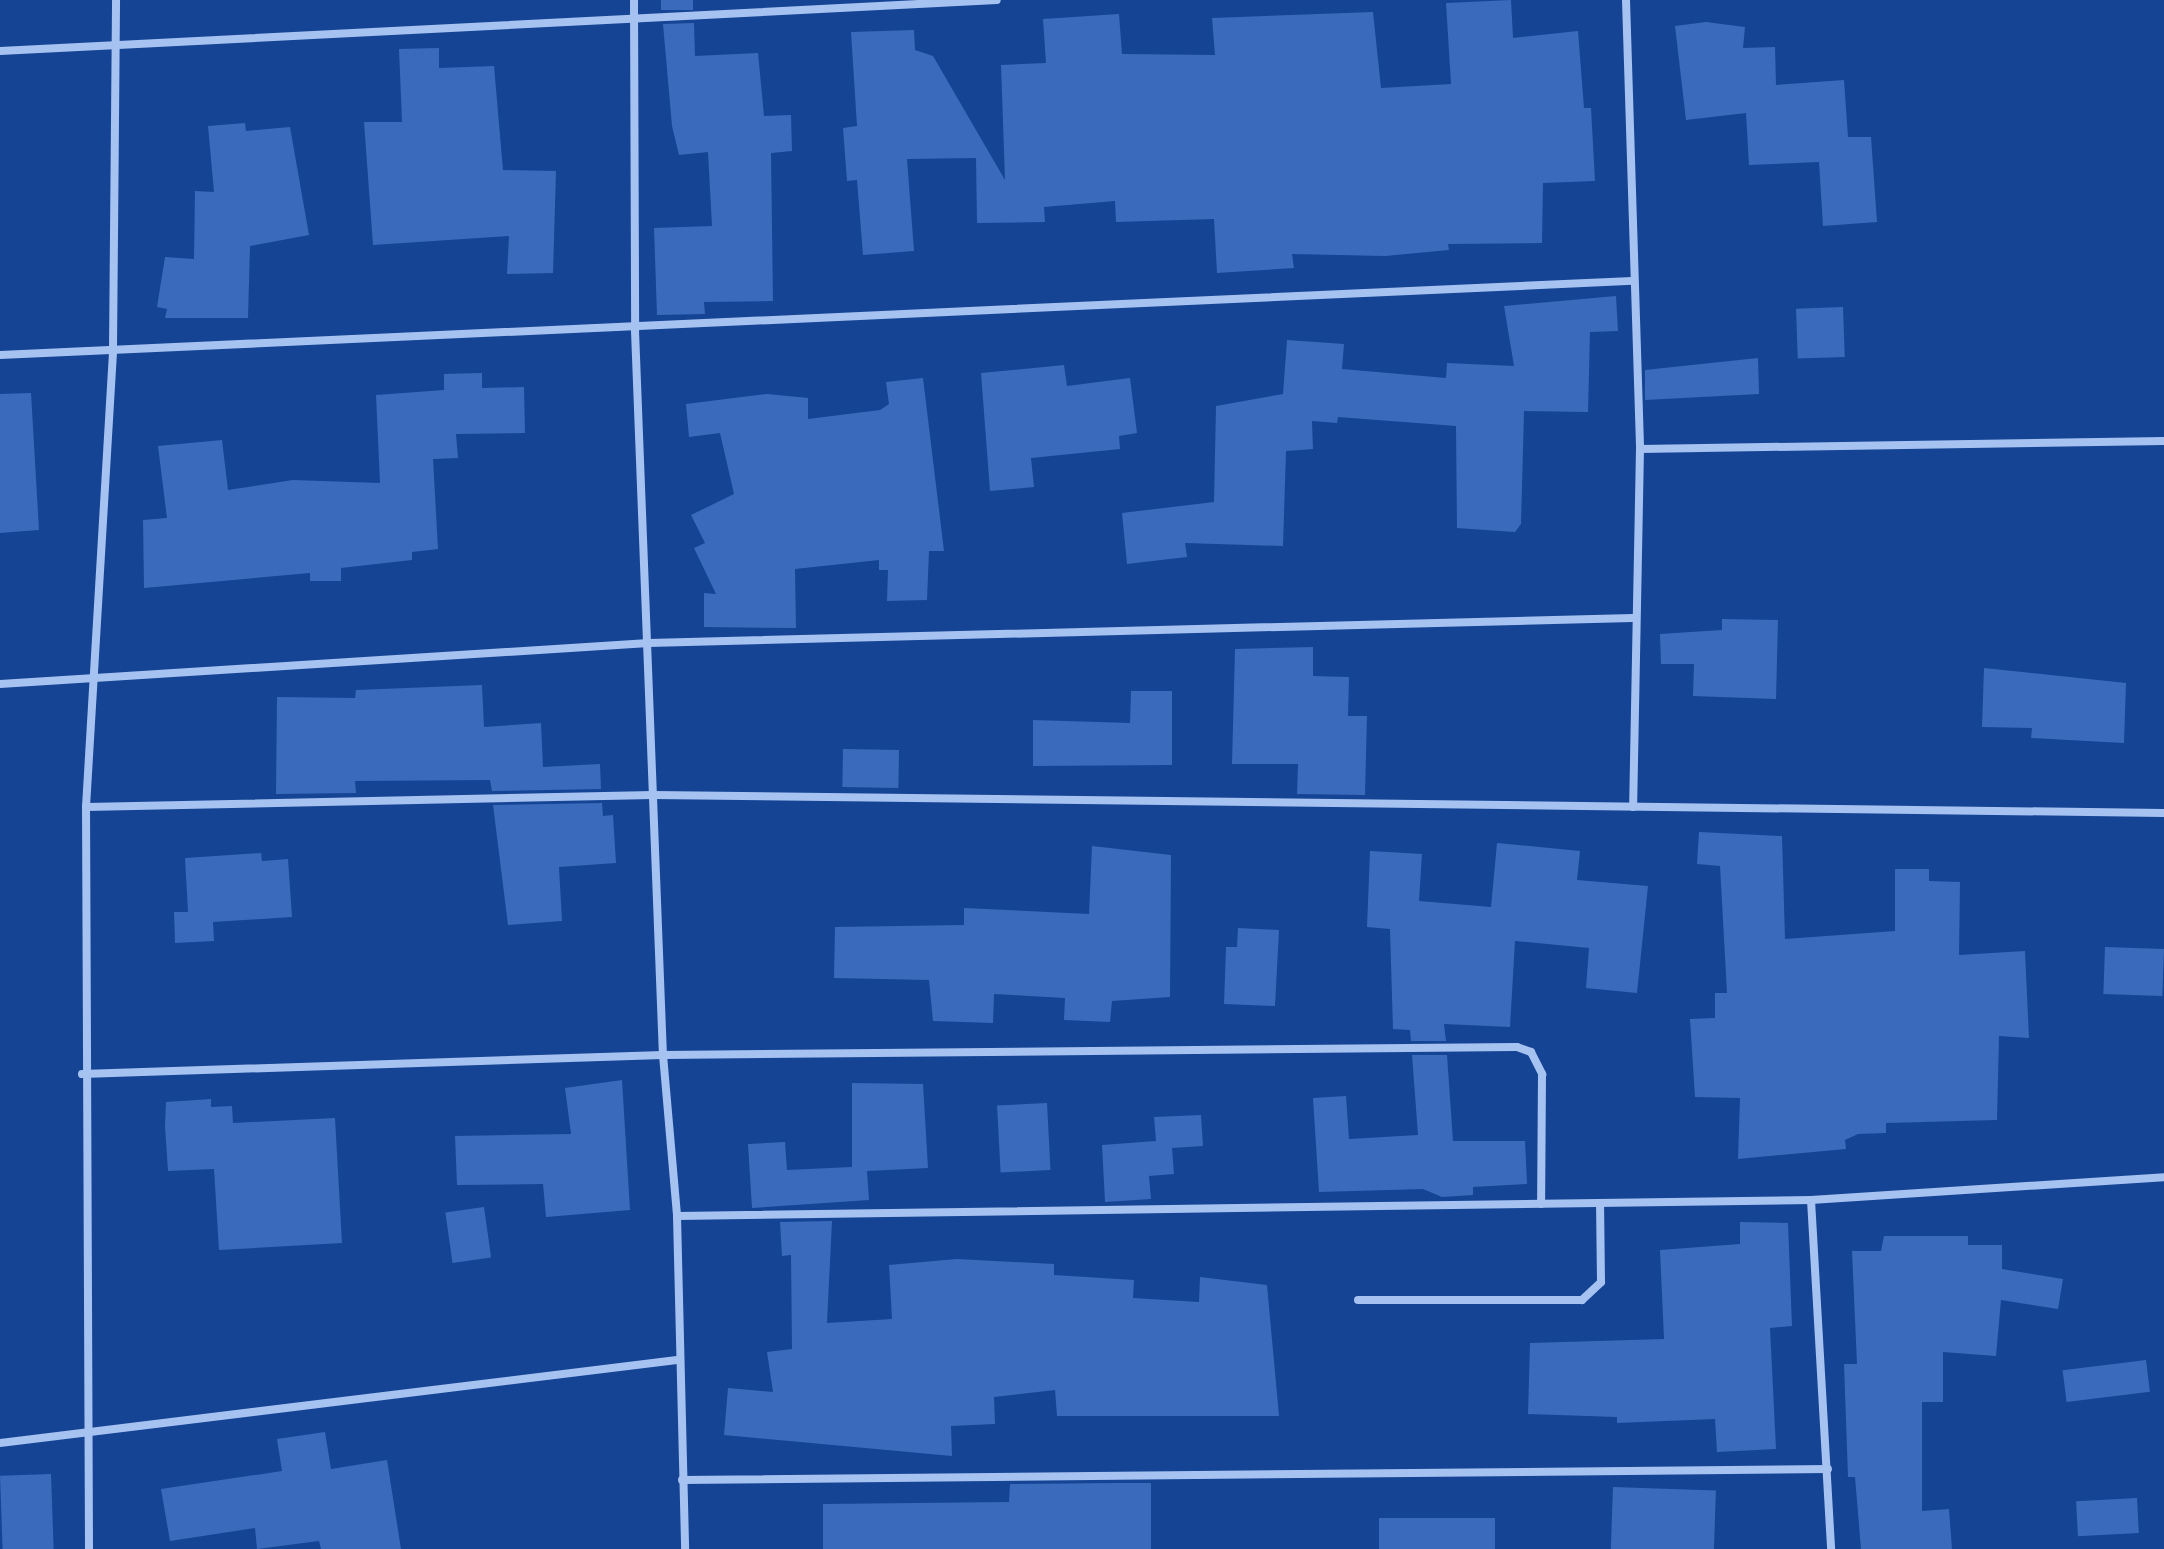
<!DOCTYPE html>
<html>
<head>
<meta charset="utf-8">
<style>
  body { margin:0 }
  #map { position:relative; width:2164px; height:1549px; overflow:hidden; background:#154495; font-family:"Fira Sans Condensed",sans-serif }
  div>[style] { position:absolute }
  .building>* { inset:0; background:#3a6abb; transform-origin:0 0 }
  .minor>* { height:8px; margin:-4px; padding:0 4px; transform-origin:4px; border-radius:4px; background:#a6c2f1 }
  span { translate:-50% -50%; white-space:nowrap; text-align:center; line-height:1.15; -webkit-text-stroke:8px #154495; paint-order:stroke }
</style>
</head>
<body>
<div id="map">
  <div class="building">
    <div style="left:661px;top:0;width:32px;height:10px"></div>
    <div style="clip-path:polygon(1511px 0,1513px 38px,1578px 31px,1584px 108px,1591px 108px,1595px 181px,1543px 183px,1542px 243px,1448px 244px,1449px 250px,1385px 256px,1292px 254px,1294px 268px,1217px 273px,1214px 219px,1116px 222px,1115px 201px,1044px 207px,1045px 222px,977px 223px,976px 158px,907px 159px,914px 251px,863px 255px,857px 180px,847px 181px,843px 128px,857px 126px,851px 32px,914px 30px,915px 50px,933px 56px,1005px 180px,1001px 65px,1046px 63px,1043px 19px,1119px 14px,1122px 54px,1215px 55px,1212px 18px,1373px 12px,1381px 88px,1451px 84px,1446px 3px)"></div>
    <div style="clip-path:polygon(1706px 22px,1745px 27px,1743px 48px,1775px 47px,1776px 85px,1844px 80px,1848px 137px,1871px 137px,1877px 222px,1823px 226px,1819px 162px,1749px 165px,1746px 113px,1686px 120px,1675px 26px)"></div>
    <div style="clip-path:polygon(694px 23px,695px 56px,758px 53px,764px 116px,791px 115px,792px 151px,771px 153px,773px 301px,704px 302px,705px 314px,657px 315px,654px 228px,712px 226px,708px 152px,679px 155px,672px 126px,663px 24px)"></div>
    <div style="clip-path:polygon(439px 48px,439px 68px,494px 66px,503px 170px,556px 171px,553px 273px,507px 274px,509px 236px,373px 245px,364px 122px,402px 122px,399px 49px)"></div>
    <div style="clip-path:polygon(245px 123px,246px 131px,290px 127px,309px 235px,250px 246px,248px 318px,165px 318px,167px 309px,157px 307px,165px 257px,194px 259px,195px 191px,214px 192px,208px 126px)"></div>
    <div style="clip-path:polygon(1616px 296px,1618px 331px,1590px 332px,1588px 412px,1524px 411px,1521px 524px,1515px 532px,1457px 528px,1456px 426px,1338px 417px,1337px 423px,1312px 421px,1313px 449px,1286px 451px,1283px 546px,1185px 543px,1187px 557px,1127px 564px,1122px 513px,1214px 502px,1216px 406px,1283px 394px,1287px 340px,1344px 344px,1342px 369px,1446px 378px,1447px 363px,1514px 366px,1504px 306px)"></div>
    <div style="left:1843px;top:307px;width:50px;height:47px;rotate:88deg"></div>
    <div style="clip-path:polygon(1758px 358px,1759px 394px,1645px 400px,1645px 370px)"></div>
    <div style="clip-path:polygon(1064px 365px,1067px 386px,1130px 378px,1137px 433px,1119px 436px,1120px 449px,1031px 458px,1034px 487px,990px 491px,981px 373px)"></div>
    <div style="clip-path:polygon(482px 373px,482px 388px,524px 387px,525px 433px,456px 434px,458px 458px,433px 459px,438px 549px,412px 552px,412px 560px,341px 568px,341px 581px,310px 581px,310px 573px,144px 588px,143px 520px,167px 518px,158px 446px,222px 440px,228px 490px,293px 480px,380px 483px,376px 395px,444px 390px,444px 374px)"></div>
    <div style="clip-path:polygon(923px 378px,944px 551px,929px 551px,927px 600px,887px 601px,888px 570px,879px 570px,879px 560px,795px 569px,796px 628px,704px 627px,704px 593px,716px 594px,694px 548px,705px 543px,691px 515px,734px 494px,720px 433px,689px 437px,686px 404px,767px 394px,808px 398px,808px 419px,880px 410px,889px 404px,886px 382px)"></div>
    <div style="clip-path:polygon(31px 393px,39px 530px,0 533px,0 394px)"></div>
    <div style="clip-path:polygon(1722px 619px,1778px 620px,1776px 699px,1693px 696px,1694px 664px,1661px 664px,1660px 634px,1722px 630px)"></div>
    <div style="clip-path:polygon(1313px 647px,1313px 676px,1349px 677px,1348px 716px,1367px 716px,1365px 795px,1297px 794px,1298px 764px,1232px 764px,1235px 649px)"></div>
    <div style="clip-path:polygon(1984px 668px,2126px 683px,2124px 743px,2031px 738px,2032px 728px,1982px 727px)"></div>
    <div style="clip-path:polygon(482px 685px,484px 727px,541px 723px,543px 767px,600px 764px,601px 789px,492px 791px,490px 780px,355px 781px,356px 793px,276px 794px,277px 697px,355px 698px,356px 690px)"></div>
    <div style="clip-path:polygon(1131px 691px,1172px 691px,1172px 765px,1033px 766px,1033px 720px,1130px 723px)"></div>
    <div style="left:843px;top:749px;width:56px;height:38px;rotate:1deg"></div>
    <div style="clip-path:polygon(602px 803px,603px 816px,613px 815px,616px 863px,559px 867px,562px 921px,508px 925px,493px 805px)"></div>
    <div style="clip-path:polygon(1699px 832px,1782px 836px,1785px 939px,1895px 931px,1895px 869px,1929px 869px,1929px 881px,1960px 882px,1959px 955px,2025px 951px,2029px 1038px,1999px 1036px,1997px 1120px,1886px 1123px,1886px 1133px,1858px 1134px,1845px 1140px,1846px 1149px,1738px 1159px,1740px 1098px,1695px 1097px,1690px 1019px,1715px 1018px,1715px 993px,1727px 993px,1720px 866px,1697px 864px)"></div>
    <div style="clip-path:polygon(1497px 843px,1580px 851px,1577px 880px,1648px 886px,1637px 993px,1586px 988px,1589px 948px,1515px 941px,1510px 1027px,1444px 1024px,1446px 1041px,1411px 1041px,1410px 1030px,1393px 1029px,1390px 929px,1367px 927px,1370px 851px,1422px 854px,1419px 901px,1491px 907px)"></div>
    <div style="clip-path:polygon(1092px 846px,1171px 855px,1170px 997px,1112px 1001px,1110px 1022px,1064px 1020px,1065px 998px,994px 994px,993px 1023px,933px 1021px,929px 980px,834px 978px,835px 927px,964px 925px,964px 908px,1089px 914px)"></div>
    <div style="clip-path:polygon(261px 853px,262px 861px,288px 859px,292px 917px,213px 922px,214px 941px,175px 943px,174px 912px,188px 912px,185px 858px)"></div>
    <div style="clip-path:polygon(1238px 928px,1279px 930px,1275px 1006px,1224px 1004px,1226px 947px,1237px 947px)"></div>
    <div style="left:2105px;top:947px;width:59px;height:47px;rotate:2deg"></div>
    <div style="clip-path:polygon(1412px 1055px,1447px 1055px,1453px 1141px,1525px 1141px,1527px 1184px,1473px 1187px,1473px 1195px,1442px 1197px,1423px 1189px,1319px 1192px,1313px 1098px,1346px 1096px,1349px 1139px,1418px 1135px)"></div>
    <div style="clip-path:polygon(622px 1080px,630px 1210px,546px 1217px,543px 1184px,457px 1185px,455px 1136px,571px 1134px,565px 1088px)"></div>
    <div style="clip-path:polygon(852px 1083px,923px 1084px,928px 1168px,867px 1171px,869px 1200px,752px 1208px,748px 1144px,785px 1142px,787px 1170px,852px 1167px)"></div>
    <div style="clip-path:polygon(211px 1099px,211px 1107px,232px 1106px,233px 1123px,335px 1118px,342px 1243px,219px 1250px,214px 1169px,168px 1171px,165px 1126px,166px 1102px)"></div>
    <div style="left:1047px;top:1103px;width:67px;height:50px;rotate:87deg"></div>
    <div style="clip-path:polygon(1201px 1115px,1203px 1146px,1172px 1148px,1174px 1174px,1149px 1176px,1151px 1199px,1105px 1202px,1102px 1145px,1156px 1141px,1154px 1117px)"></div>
    <div style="left:484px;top:1207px;width:51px;height:39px;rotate:82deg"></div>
    <div style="clip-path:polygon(832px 1221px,827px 1323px,892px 1319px,889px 1265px,957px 1259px,1054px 1264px,1054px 1275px,1134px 1280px,1133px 1298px,1199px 1302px,1200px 1277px,1267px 1285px,1279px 1416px,1057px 1416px,1055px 1390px,994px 1397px,995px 1424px,951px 1426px,952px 1456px,724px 1435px,728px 1388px,773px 1392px,767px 1352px,792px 1349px,791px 1255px,782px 1256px,780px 1222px)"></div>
    <div style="clip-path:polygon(1740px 1222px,1788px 1223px,1792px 1326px,1770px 1328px,1776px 1449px,1717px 1452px,1715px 1419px,1617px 1423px,1617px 1417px,1528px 1414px,1530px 1343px,1664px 1339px,1660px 1250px,1740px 1244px)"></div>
    <div style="clip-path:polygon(1884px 1236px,1968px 1236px,1968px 1245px,2002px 1245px,2002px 1269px,2063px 1279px,2058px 1309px,2001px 1300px,1996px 1356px,1943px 1352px,1943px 1402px,1922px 1402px,1922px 1511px,1949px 1509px,1952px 1549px,1861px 1549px,1855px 1477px,1848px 1477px,1844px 1364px,1857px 1364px,1852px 1251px,1881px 1251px)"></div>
    <div style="left:2146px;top:1360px;width:32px;height:84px;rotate:83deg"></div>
    <div style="clip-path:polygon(325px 1432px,331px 1469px,387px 1460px,401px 1549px,321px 1549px,319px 1541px,257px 1549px,255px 1528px,170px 1541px,161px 1489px,282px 1471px,277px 1439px)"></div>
    <div style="left:51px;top:1474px;width:75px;height:51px;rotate:88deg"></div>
    <div style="clip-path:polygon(1117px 1483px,1151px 1483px,1151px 1549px,823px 1549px,823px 1504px,1009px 1502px,1010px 1484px)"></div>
    <div style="left:1613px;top:1487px;width:103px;height:62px;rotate:2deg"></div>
    <div style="left:2137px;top:1498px;width:35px;height:61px;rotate:87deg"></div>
    <div style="left:1379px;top:1518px;width:116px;height:31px"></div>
  </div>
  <div class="minor">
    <div style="left:634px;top:0;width:331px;rotate:89.8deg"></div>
    <div style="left:635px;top:331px;width:725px;rotate:87.79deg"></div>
    <div style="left:663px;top:1055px;width:162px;rotate:85deg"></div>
    <div style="left:677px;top:1216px;width:333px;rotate:88.6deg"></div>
    <div style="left:1626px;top:0;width:449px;rotate:88.2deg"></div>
    <div style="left:1640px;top:449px;width:358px;rotate:91.1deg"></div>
    <div style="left:0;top:51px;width:998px;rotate:-2.93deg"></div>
    <div style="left:0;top:355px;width:1634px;rotate:-2.6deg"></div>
    <div style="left:1640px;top:449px;width:524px;rotate:-0.87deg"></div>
    <div style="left:0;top:684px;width:650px;rotate:-3.61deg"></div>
    <div style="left:649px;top:643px;width:984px;rotate:-1.46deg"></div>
    <div style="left:86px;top:807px;width:567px;rotate:-1.21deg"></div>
    <div style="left:653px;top:795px;width:1511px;rotate:0.68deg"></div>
    <div style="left:82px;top:1074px;width:581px;rotate:-1.87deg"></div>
    <div style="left:663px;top:1055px;width:854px;rotate:-0.54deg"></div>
    <div style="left:1517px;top:1047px;width:15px;rotate:20deg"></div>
    <div style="left:1531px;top:1052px;width:25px;rotate:63deg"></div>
    <div style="left:1542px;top:1074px;width:130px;rotate:90.4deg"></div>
    <div style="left:1811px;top:1200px;width:350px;rotate:86.7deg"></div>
    <div style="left:677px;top:1216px;width:1134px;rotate:-0.81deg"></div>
    <div style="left:1811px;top:1200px;width:354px;rotate:-3.7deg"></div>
    <div style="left:1358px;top:1300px;width:224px"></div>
    <div style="left:1582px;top:1300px;width:26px;rotate:-43deg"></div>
    <div style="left:1601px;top:1282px;width:77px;rotate:-90.7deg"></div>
    <div style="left:0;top:1443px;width:682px;rotate:-6.99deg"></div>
    <div style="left:682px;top:1480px;width:1146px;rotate:-0.55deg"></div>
    <div style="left:89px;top:1549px;width:742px;rotate:-90.23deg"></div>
    <div style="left:86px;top:807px;width:459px;rotate:-86.6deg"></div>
    <div style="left:113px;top:349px;width:349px;rotate:-89.5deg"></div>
  </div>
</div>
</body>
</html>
